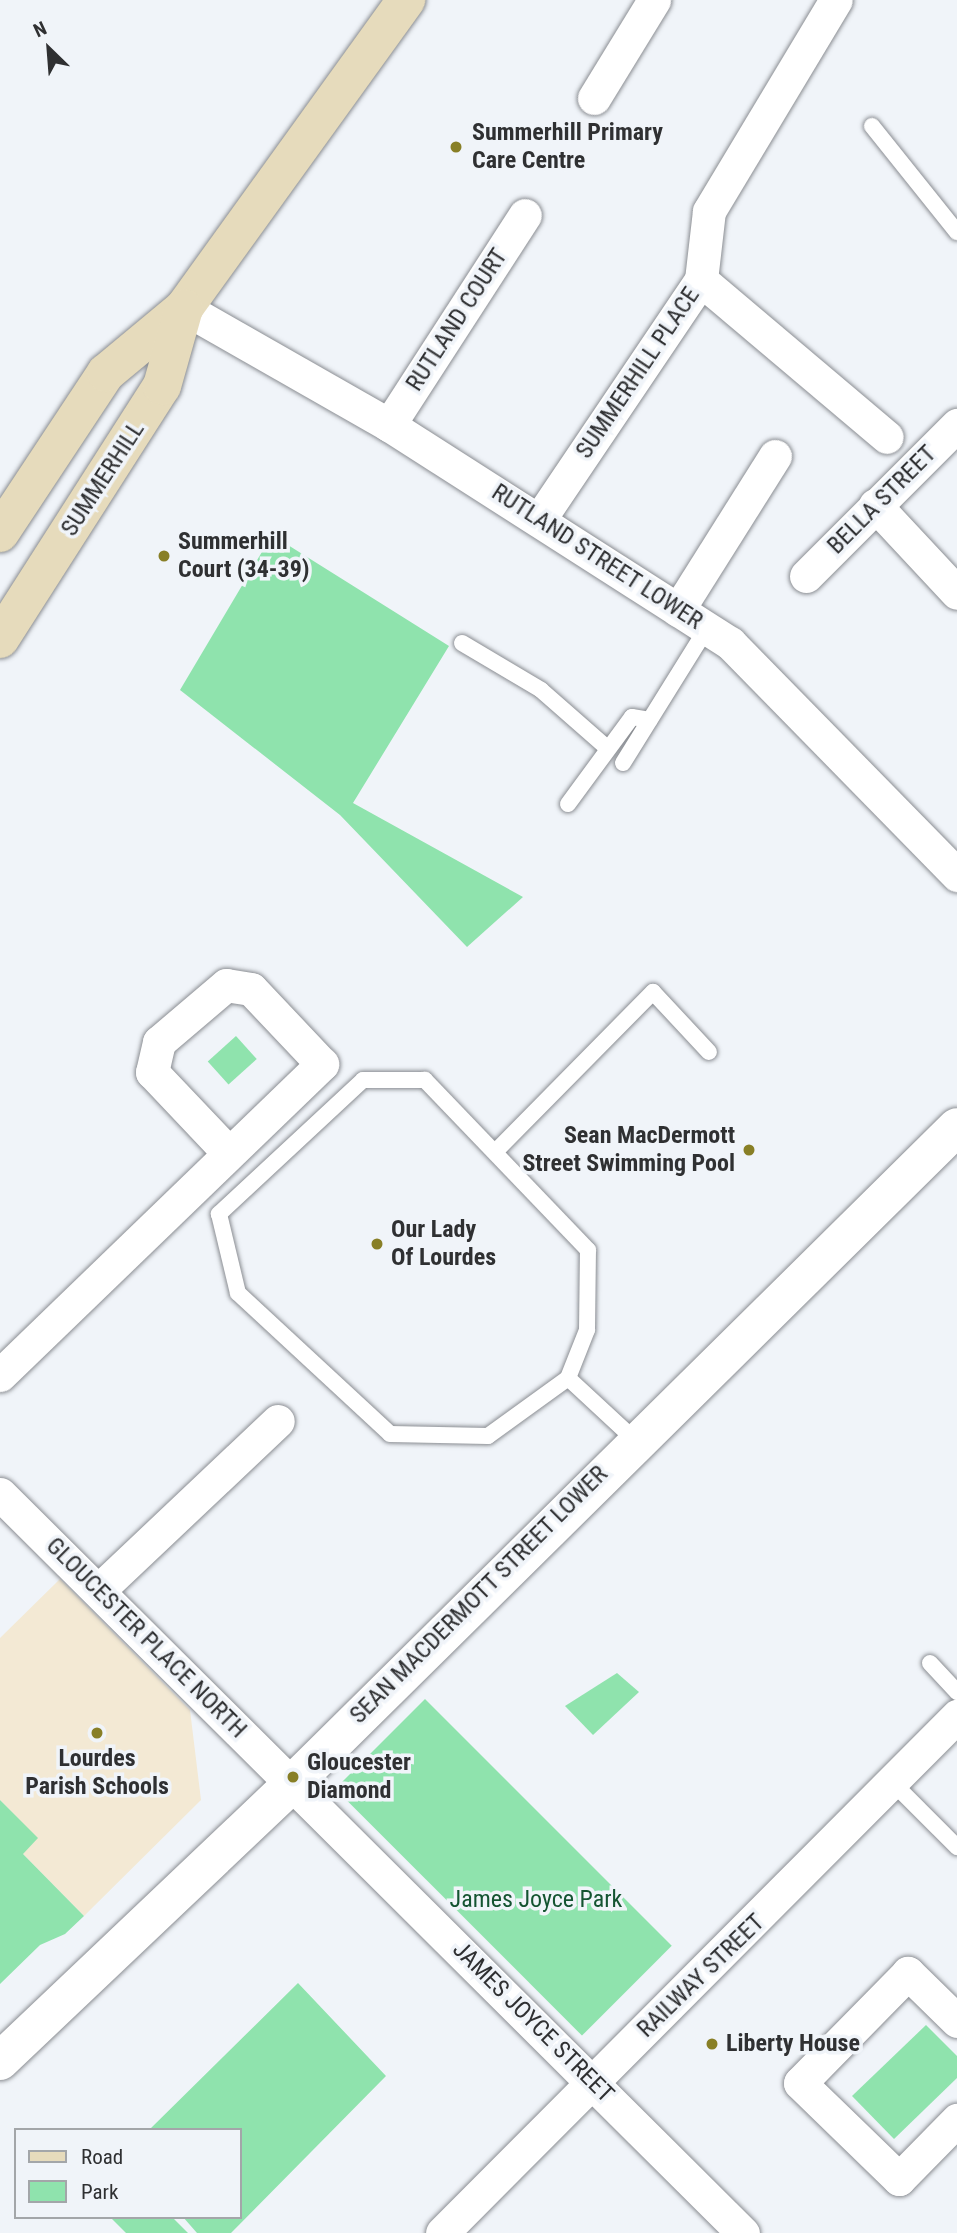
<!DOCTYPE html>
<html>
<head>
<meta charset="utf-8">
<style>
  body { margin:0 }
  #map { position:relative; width:957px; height:2233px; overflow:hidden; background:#f0f4f9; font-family:"Roboto Condensed",sans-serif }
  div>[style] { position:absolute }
  .education>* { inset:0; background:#f3e9d4 }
  .green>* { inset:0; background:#8fe3ad; transform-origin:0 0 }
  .roads { filter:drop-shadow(0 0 2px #8a8d92) drop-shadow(0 0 2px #8a8d92) }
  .service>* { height:16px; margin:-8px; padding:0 8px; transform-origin:8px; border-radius:8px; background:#fff }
  .minor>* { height:33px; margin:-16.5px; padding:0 16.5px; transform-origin:16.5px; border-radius:16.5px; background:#fff }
  .tertiary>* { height:38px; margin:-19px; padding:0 19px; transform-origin:19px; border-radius:19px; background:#fff }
  .secondary>* { height:38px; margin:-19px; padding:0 19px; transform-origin:19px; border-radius:19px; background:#e6dbbc }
  .dots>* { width:19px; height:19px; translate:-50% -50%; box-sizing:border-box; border:4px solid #f0f4f9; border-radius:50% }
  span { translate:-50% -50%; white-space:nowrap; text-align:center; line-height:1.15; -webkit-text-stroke:7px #f0f4f9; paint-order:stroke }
  .poi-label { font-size:24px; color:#2f3032; font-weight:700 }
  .left { translate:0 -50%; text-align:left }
  .right { translate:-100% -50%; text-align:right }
  .street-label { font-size:24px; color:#2f3032 }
  .park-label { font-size:24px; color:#145431 }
  .legend { position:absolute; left:14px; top:2128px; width:228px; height:91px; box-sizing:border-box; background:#f0f4f9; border:2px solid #a3a6a9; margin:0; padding:9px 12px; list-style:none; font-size:21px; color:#2f3032 }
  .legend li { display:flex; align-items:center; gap:14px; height:35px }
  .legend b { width:35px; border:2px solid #a3a6a9 }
  .north { position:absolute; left:14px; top:14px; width:70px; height:70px; -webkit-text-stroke:5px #f0f4f9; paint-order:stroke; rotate:335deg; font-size:19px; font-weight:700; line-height:28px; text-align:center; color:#2f3032 }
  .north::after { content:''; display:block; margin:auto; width:24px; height:32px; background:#2f3032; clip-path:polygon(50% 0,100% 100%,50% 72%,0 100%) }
</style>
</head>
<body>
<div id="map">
  <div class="education">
    <div style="clip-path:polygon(60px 1579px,190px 1710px,201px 1800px,84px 1916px,22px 1853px,37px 1838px,0 1800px,0 1638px)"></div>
  </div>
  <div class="green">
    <div style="clip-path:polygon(272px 535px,449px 646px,353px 803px,523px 897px,467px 947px,340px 815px,180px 690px)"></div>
    <div style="left:236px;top:1036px;width:31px;height:38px;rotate:48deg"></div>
    <div style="clip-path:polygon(617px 1673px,639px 1692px,593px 1735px,565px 1706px)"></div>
    <div style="left:425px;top:1699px;width:349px;height:127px;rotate:45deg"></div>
    <div style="clip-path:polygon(0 1800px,38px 1838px,23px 1854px,84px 1916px,65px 1934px,40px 1945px,0 1984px)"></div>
    <div style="clip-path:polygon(298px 1983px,386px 2076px,231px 2233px,197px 2233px,183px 2217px,240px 2217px,240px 2130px,149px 2130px)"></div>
    <div style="clip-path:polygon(926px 2025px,957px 2056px,957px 2078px,894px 2139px,852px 2096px)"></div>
    <div style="clip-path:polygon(110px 2217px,172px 2217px,188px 2233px,126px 2233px)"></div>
  </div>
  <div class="roads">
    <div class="service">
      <div style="left:872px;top:126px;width:136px;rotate:51.3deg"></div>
      <div style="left:462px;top:643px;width:92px;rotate:30.7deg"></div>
      <div style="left:541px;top:690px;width:86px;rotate:41.2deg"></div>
      <div style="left:623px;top:763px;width:159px;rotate:-58.1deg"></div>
      <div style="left:568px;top:804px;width:108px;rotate:-53.7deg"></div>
      <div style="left:632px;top:717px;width:18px;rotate:9deg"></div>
      <div style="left:495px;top:1152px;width:225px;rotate:-45.4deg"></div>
      <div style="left:653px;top:992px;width:82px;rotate:47deg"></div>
      <div style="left:568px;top:1378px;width:52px;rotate:-68.4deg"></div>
      <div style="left:587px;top:1330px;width:80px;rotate:-89.3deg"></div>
      <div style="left:588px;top:1250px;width:236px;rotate:-133.8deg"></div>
      <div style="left:425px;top:1080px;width:62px;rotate:180deg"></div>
      <div style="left:363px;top:1080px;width:197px;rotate:137.1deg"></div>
      <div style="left:219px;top:1214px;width:81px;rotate:76.5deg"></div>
      <div style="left:238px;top:1293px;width:207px;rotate:42.8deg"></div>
      <div style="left:390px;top:1434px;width:98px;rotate:1.2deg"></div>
      <div style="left:488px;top:1436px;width:99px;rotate:-35.9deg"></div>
      <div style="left:568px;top:1378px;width:91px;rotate:42.8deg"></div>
      <div style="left:930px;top:1663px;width:40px;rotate:47deg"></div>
      <div style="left:893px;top:1783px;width:91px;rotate:45deg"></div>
    </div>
    <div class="minor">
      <div style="left:594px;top:98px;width:115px;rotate:-58.5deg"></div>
      <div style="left:701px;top:280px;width:243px;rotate:40.2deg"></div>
      <div style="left:184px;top:308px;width:236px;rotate:29.7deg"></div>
      <div style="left:389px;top:425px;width:405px;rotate:32.6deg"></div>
      <div style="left:730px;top:643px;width:325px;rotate:45.6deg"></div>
      <div style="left:389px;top:425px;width:250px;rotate:-57.1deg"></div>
      <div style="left:875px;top:505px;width:120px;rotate:47deg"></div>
      <div style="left:539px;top:520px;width:290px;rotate:-56deg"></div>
      <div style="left:701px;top:280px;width:69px;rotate:-83.4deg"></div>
      <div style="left:709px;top:211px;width:246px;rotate:-59deg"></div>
      <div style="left:806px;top:576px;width:214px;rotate:-45deg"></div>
      <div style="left:678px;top:610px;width:182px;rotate:-57.8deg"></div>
      <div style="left:0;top:1375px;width:448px;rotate:-44deg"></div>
      <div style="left:322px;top:1064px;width:103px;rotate:-133.4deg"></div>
      <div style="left:251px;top:989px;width:25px;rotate:-171deg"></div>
      <div style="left:226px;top:985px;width:88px;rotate:139.6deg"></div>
      <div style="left:159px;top:1042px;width:31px;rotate:103deg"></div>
      <div style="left:152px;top:1072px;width:110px;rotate:46.5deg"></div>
      <div style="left:0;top:1494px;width:1048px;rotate:44.85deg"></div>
      <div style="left:99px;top:1590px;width:246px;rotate:-43.4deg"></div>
      <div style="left:957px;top:2021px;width:69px;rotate:-135.6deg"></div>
      <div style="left:908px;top:1973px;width:154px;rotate:134.5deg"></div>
      <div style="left:800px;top:2083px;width:138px;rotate:44.1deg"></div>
      <div style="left:899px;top:2179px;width:83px;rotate:-45.5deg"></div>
      <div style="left:442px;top:2233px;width:730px;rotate:-45.11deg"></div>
    </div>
    <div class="tertiary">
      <div style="left:0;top:2061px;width:404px;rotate:-43.5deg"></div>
      <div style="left:293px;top:1783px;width:933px;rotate:-44.65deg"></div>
    </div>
    <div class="secondary">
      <div style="left:0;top:533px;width:192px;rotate:-56.5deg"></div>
      <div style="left:106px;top:373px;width:102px;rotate:-39.8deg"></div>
      <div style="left:184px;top:308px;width:380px;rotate:-54.2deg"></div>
      <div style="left:0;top:639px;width:300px;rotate:-57.4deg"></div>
      <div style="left:162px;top:386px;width:81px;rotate:-74.2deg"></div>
    </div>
  </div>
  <div class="dots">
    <div style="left:456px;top:147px;background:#887f26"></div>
    <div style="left:164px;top:556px;background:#887f26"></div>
    <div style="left:749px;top:1150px;background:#887f26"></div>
    <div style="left:377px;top:1244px;background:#887f26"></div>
    <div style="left:97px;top:1733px;background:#887f26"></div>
    <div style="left:293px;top:1777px;background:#887f26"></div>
    <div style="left:712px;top:2044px;background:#887f26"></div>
  </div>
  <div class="poi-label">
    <span class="left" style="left:472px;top:147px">Summerhill Primary<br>Care Centre</span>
    <span class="left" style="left:178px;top:556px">Summerhill<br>Court (34-39)</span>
    <span class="right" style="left:735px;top:1150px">Sean MacDermott<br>Street Swimming Pool</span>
    <span class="left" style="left:391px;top:1244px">Our Lady<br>Of Lourdes</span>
    <span style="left:97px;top:1773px">Lourdes<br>Parish Schools</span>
    <span class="left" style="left:307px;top:1777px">Gloucester<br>Diamond</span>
    <span class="left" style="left:726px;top:2044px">Liberty House</span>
  </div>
  <div class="street-label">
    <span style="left:457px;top:320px;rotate:-57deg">RUTLAND COURT</span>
    <span style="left:638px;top:373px;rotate:-56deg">SUMMERHILL PLACE</span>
    <span style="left:103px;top:479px;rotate:-57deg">SUMMERHILL</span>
    <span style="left:882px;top:500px;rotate:-45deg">BELLA STREET</span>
    <span style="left:597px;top:557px;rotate:33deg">RUTLAND STREET LOWER</span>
    <span style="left:479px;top:1595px;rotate:-45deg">SEAN MACDERMOTT STREET LOWER</span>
    <span style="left:146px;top:1638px;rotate:45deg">GLOUCESTER PLACE NORTH</span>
    <span style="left:701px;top:1976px;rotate:-44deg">RAILWAY STREET</span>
    <span style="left:533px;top:2022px;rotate:45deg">JAMES JOYCE STREET</span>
  </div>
  <div class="park-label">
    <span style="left:536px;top:1900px">James Joyce Park</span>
  </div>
  <ul class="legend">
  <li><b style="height:9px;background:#e6dbbc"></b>Road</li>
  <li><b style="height:19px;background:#8fe3ad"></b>Park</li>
  </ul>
  <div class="north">N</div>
</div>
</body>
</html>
